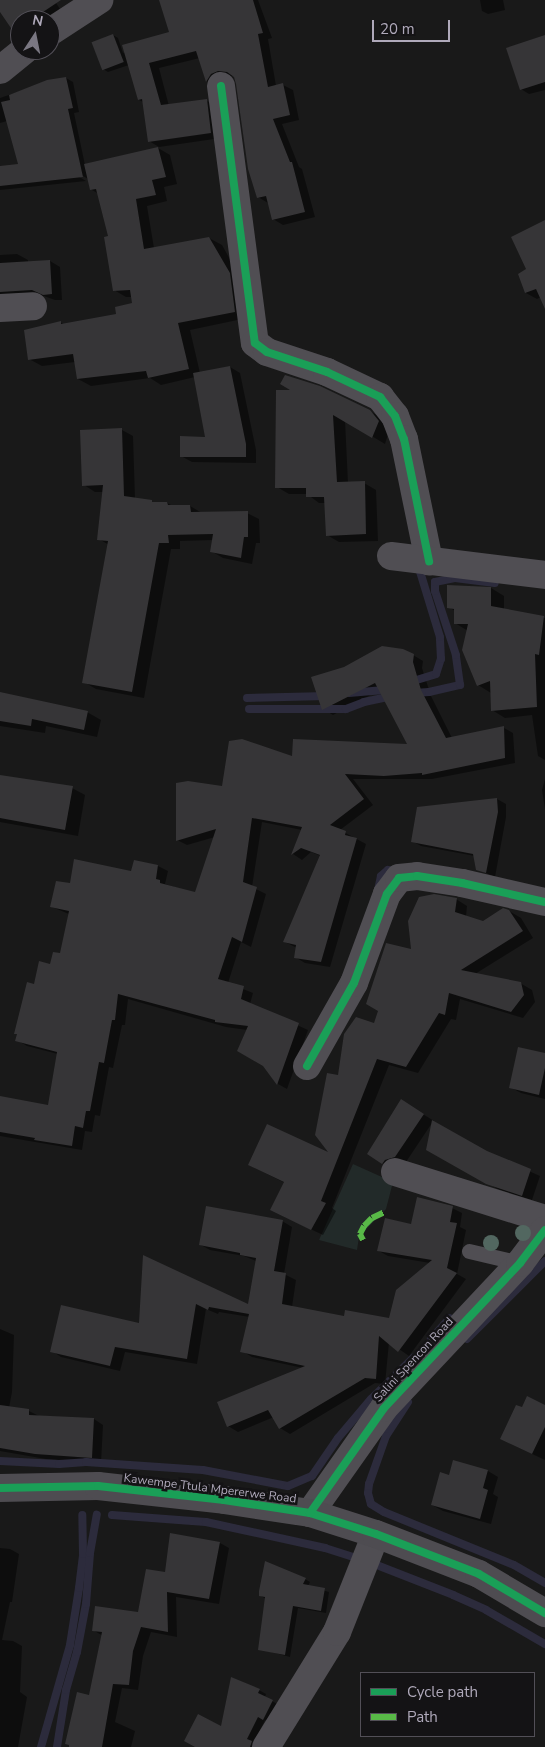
<!DOCTYPE html>
<html>
<head>
<meta charset="utf-8">
<style>
  body { margin:0 }
  #map { position:relative; width:545px; height:1747px; overflow:hidden; background:#191919; font-family:"Nunito Sans",sans-serif }
  div>[style] { position:absolute }
  .green>* { inset:0; background:#222a29 }
  .shadow>* { inset:0; background:#0007 }
  .stream>* { height:8px; margin:-4px; padding:0 4px; transform-origin:4px; border-radius:4px; background:#2c2b3c }
  .building>* { inset:0; background:#363537; transform-origin:0 0 }
  .lane>* { height:15px; margin:-7.5px; padding:0 7.5px; transform-origin:7.5px; border-radius:7.5px; background:#504e53 }
  .street>* { height:28px; margin:-14px; padding:0 14px; transform-origin:14px; border-radius:14px; background:#504e53 }
  .secondary>* { height:28px; margin:-14px; padding:0 14px; transform-origin:14px; border-radius:14px; background:#4e4c51 }
  .quiet>* { height:6px; margin-top:-3px; transform-origin:0; background:repeating-linear-gradient(90deg,#58b947 0 12px,transparent 0 18px) }
  .cycleway>* { height:8px; margin:-4px; padding:0 4px; transform-origin:4px; border-radius:4px; background:#1a9f57 }
  .trees>* { width:16px; height:16px; margin:-8px; border-radius:50%; background:#526760 }
  span { translate:-50% -50%; white-space:nowrap; text-align:center; line-height:1.15; -webkit-text-stroke:5px #141315; paint-order:stroke }
  .street-label { font-size:12px; color:#afa9ba }
  .legend { position:absolute; left:360px; top:1672px; width:175px; height:65px; box-sizing:border-box; background:#141315; border:1px solid #524f57; margin:0; padding:6px 9px; list-style:none; font-size:15px; color:#afa9ba }
  .legend li { display:flex; align-items:center; gap:10px; height:25px }
  .legend b { width:25px; border:1px solid #524f57 }
  .north { position:absolute; left:10px; top:10px; width:50px; height:50px; box-sizing:border-box; background:#141315; border:1px solid #524f57; border-radius:50%; rotate:11deg; font-size:14px; font-weight:700; line-height:20px; text-align:center; color:#afa9ba }
  .north::after { content:''; display:block; margin:auto; width:18px; height:22px; background:#7a7782; clip-path:polygon(50% 0,100% 100%,50% 72%,0 100%) }
  .scale { position:absolute; left:372px; top:20px; width:78px; height:22px; box-sizing:border-box; border:2px solid #afa9ba; border-top:0; padding-left:6px; font-size:15px; line-height:18px; white-space:nowrap; color:#afa9ba; -webkit-text-stroke:4px #141315; paint-order:stroke }
</style>
</head>
<body>
<div id="map">
  <div class="green">
    <div style="clip-path:polygon(353px 1164px,393px 1182px,386px 1209px,359px 1237px,357px 1250px,319px 1240px)"></div>
  </div>
  <div class="shadow">
    <div style="clip-path:polygon(0 0,54px 0,62px 12px,50px 20px,20px 20px,20px 34px,14px 30px,0 9px)"></div>
    <div style="clip-path:polygon(161px 0,258px 0,272px 38px,268px 39px,276px 86px,283px 85px,293px 90px,299px 120px,282px 124px,299px 167px,302px 169px,315px 217px,283px 225px,273px 219px,268px 203px,258px 197px,238px 84px,234px 76px,229px 76px,217px 87px,207px 82px,200px 58px,159px 68px,169px 106px,207px 101px,217px 106px,221px 138px,159px 147px,149px 141px,143px 102px,139px 100px,129px 65px,108px 72px,103px 69px,113px 35px,118px 38px,123px 53px,170px 33px)"></div>
    <div style="clip-path:polygon(480px 0,503px 0,505px 10px,488px 14px,482px 11px)"></div>
    <div style="clip-path:polygon(545px 36px,545px 90px,529px 94px,521px 89px)"></div>
    <div style="clip-path:polygon(66px 78px,73px 82px,79px 112px,74px 113px,85px 165px,158px 148px,170px 155px,177px 184px,164px 187px,167px 201px,147px 206px,154px 248px,209px 238px,222px 245px,242px 281px,247px 318px,190px 330px,200px 373px,230px 367px,240px 373px,256px 450px,256px 463px,192px 462px,181px 456px,206px 438px,195px 377px,161px 385px,150px 378px,91px 386px,78px 379px,75px 362px,42px 366px,29px 359px,60px 322px,65px 325px,118px 315px,133px 304px,132px 297px,126px 297px,114px 290px,109px 237px,99px 194px,92px 190px,90px 180px,78px 173px,76px 175px,86px 181px,0 190px,0 167px,19px 165px,7px 121px,0 123px,0 98px,47px 82px)"></div>
    <div style="clip-path:polygon(545px 223px,545px 295px,537px 299px,526px 293px,519px 275px,528px 269px)"></div>
    <div style="clip-path:polygon(17px 254px,28px 260px,28px 262px,50px 261px,60px 267px,62px 300px,55px 300px,44px 296px,7px 299px,0 295px,0 255px)"></div>
    <div style="clip-path:polygon(277px 391px,369px 411px,382px 418px,390px 428px,385px 444px,345px 420px,348px 483px,364px 483px,376px 490px,378px 541px,339px 542px,327px 535px,326px 503px,319px 503px,307px 494px,289px 494px,277px 487px)"></div>
    <div style="clip-path:polygon(122px 430px,133px 436px,135px 499px,155px 503px,167px 503px,173px 506px,190px 506px,202px 513px,247px 513px,259px 519px,260px 543px,256px 543px,252px 564px,223px 558px,211px 551px,213px 540px,180px 541px,180px 549px,171px 549px,144px 698px,96px 689px,84px 682px,109px 545px,99px 539px,104px 492px,95px 492px,84px 485px)"></div>
    <div style="clip-path:polygon(491px 588px,504px 596px,504px 610px,545px 618px,545px 760px,538px 756px,532px 715px,505px 718px,492px 710px,491px 693px,478px 685px,468px 631px,455px 623px,455px 611px,449px 607px)"></div>
    <div style="clip-path:polygon(413px 655px,423px 661px,422px 668px,431px 696px,452px 738px,504px 728px,513px 733px,515px 763px,432px 779px,353px 779px,373px 805px,340px 830px,366px 844px,330px 967px,305px 963px,295px 957px,297px 948px,285px 942px,321px 856px,311px 852px,302px 860px,293px 854px,302px 830px,262px 822px,252px 887px,266px 894px,251px 947px,241px 942px,228px 983px,253px 993px,250px 1004px,308px 1030px,287px 1089px,278px 1084px,264px 1065px,247px 1030px,226px 1027px,128px 999px,125px 1025px,122px 1025px,113px 1068px,109px 1067px,100px 1116px,95px 1115px,92px 1132px,85px 1131px,82px 1150px,0 1136px,0 1098px,49px 1106px,58px 1054px,27px 1046px,17px 1040px,35px 985px,61px 955px,69px 914px,52px 907px,71px 885px,132px 872px,135px 861px,158px 866px,168px 871px,165px 884px,196px 894px,215px 837px,187px 845px,177px 840px,224px 788px,294px 758px,409px 745px,380px 690px,333px 715px,323px 709px)"></div>
    <div style="clip-path:polygon(0 694px,87px 712px,101px 720px,97px 737px,46px 726px,45px 733px,0 726px)"></div>
    <div style="clip-path:polygon(0 777px,72px 788px,85px 795px,78px 836px,0 822px)"></div>
    <div style="clip-path:polygon(545px 779px,545px 809px,542px 790px)"></div>
    <div style="clip-path:polygon(497px 799px,506px 804px,506px 817px,495px 877px,477px 869px,475px 856px,421px 846px,412px 841px,418px 808px)"></div>
    <div style="clip-path:polygon(456px 899px,467px 906px,466px 917px,483px 922px,509px 911px,521px 918px,533px 938px,475px 974px,520px 983px,532px 990px,535px 1002px,523px 1018px,460px 999px,456px 1020px,451px 1019px,418px 1073px,389px 1065px,332px 1208px,336px 1211px,323px 1235px,283px 1216px,285px 1183px,249px 1165px,332px 1156px,339px 1076px,375px 1024px,380px 1011px,367px 1004px,386px 944px,412px 951px)"></div>
    <div style="clip-path:polygon(545px 1058px,545px 1099px,521px 1093px,510px 1087px)"></div>
    <div style="clip-path:polygon(402px 1101px,434px 1121px,433px 1122px,486px 1152px,540px 1176px,532px 1200px,498px 1189px,427px 1149px,432px 1123px,406px 1162px,393px 1169px,383px 1163px)"></div>
    <div style="clip-path:polygon(452px 1208px,462px 1213px,460px 1227px,466px 1230px,457px 1274px,466px 1279px,409px 1356px,389px 1342px,385px 1384px,375px 1383px,290px 1434px,280px 1428px,274px 1417px,238px 1432px,228px 1426px,303px 1368px,252px 1357px,242px 1351px,250px 1317px,219px 1312px,218px 1314px,206px 1309px,197px 1364px,125px 1352px,120px 1371px,61px 1357px,52px 1351px,140px 1325px,144px 1257px,249px 1306px,256px 1261px,244px 1256px,210px 1250px,201px 1245px,282px 1221px,292px 1227px,284px 1274px,296px 1280px,292px 1307px,344px 1317px,390px 1320px,430px 1263px,388px 1256px,379px 1251px,412px 1226px)"></div>
    <div style="clip-path:polygon(0 1329px,14px 1335px,12px 1392px,9px 1408px,29px 1411px,39px 1416px,94px 1419px,103px 1425px,101px 1463px,46px 1459px,0 1451px,0 1453px)"></div>
    <div style="clip-path:polygon(545px 1406px,545px 1460px,511px 1444px,522px 1409px)"></div>
    <div style="clip-path:polygon(488px 1471px,498px 1477px,493px 1494px,498px 1497px,491px 1524px,443px 1511px,432px 1505px,450px 1476px)"></div>
    <div style="clip-path:polygon(220px 1543px,229px 1548px,219px 1604px,176px 1597px,177px 1637px,151px 1632px,143px 1656px,138px 1690px,122px 1688px,115px 1722px,135px 1731px,131px 1747px,70px 1747px,90px 1696px,103px 1636px,93px 1630px,139px 1613px,166px 1573px)"></div>
    <div style="clip-path:polygon(0 1548px,10px 1549px,19px 1554px,12px 1602px,10px 1602px,2px 1640px,13px 1641px,22px 1646px,20px 1692px,27px 1697px,18px 1747px,0 1747px)"></div>
    <div style="clip-path:polygon(305px 1579px,310px 1582px,308px 1586px,329px 1592px,326px 1613px,298px 1608px,290px 1657px,260px 1649px,266px 1599px,261px 1596px)"></div>
    <div style="clip-path:polygon(259px 1690px,266px 1694px,265px 1697px,279px 1705px,271px 1723px,265px 1720px,252px 1747px,196px 1747px,222px 1728px)"></div>
  </div>
  <div class="stream">
    <div style="left:410px;top:682px;width:27px;rotate:-17deg"></div>
    <div style="left:436px;top:674px;width:16px;rotate:-72deg"></div>
    <div style="left:441px;top:659px;width:22px;rotate:-93deg"></div>
    <div style="left:440px;top:637px;width:75px;rotate:-107deg"></div>
    <div style="left:349px;top:693px;width:38px;rotate:-5deg"></div>
    <div style="left:414px;top:693px;width:15px;rotate:-4deg"></div>
    <div style="left:429px;top:692px;width:32px;rotate:-13deg"></div>
    <div style="left:460px;top:685px;width:30px;rotate:-98deg"></div>
    <div style="left:456px;top:655px;width:67px;rotate:-108.2deg"></div>
    <div style="left:435px;top:591px;width:9px;rotate:-90deg"></div>
    <div style="left:435px;top:582px;width:20px;rotate:-11deg"></div>
    <div style="left:455px;top:578px;width:40px;rotate:7.1deg"></div>
    <div style="left:247px;top:698px;width:80px;rotate:-1.4deg"></div>
    <div style="left:249px;top:709px;width:97px"></div>
    <div style="left:346px;top:709px;width:19px;rotate:-21deg"></div>
    <div style="left:364px;top:702px;width:29px;rotate:-12deg"></div>
    <div style="left:378px;top:890px;width:14px;rotate:-78deg"></div>
    <div style="left:381px;top:876px;width:9px;rotate:-41deg"></div>
    <div style="left:388px;top:870px;width:10px;rotate:6deg"></div>
    <div style="left:431px;top:1339px;width:28px;rotate:-48deg"></div>
    <div style="left:467px;top:1339px;width:110px;rotate:-45deg"></div>
    <div style="left:408px;top:1402px;width:40px;rotate:122.9deg"></div>
    <div style="left:386px;top:1436px;width:51px;rotate:109.5deg"></div>
    <div style="left:369px;top:1484px;width:9px;rotate:96deg"></div>
    <div style="left:368px;top:1493px;width:11px;rotate:75deg"></div>
    <div style="left:371px;top:1504px;width:15px;rotate:32deg"></div>
    <div style="left:384px;top:1512px;width:140px;rotate:22.2deg"></div>
    <div style="left:514px;top:1565px;width:36px;rotate:30deg"></div>
    <div style="left:0;top:1461px;width:59px;rotate:2.9deg"></div>
    <div style="left:59px;top:1464px;width:27px;rotate:-4deg"></div>
    <div style="left:86px;top:1462px;width:117px;rotate:3.9deg"></div>
    <div style="left:203px;top:1470px;width:86px;rotate:10.7deg"></div>
    <div style="left:288px;top:1486px;width:26px;rotate:-23deg"></div>
    <div style="left:312px;top:1476px;width:46px;rotate:-55.6deg"></div>
    <div style="left:338px;top:1438px;width:51px;rotate:-49.8deg"></div>
    <div style="left:371px;top:1399px;width:59px;rotate:-44.3deg"></div>
    <div style="left:112px;top:1515px;width:94px;rotate:4.3deg"></div>
    <div style="left:206px;top:1522px;width:122px;rotate:12.3deg"></div>
    <div style="left:325px;top:1548px;width:46px;rotate:17.7deg"></div>
    <div style="left:369px;top:1562px;width:90px;rotate:21.4deg"></div>
    <div style="left:453px;top:1595px;width:36px;rotate:24deg"></div>
    <div style="left:486px;top:1610px;width:68px;rotate:30deg"></div>
    <div style="left:41px;top:1747px;width:106px;rotate:-74.1deg"></div>
    <div style="left:70px;top:1645px;width:58px;rotate:-81deg"></div>
    <div style="left:79px;top:1588px;width:34px;rotate:-83deg"></div>
    <div style="left:83px;top:1554px;width:39px;rotate:-91deg"></div>
    <div style="left:57px;top:1747px;width:58px;rotate:-81deg"></div>
    <div style="left:66px;top:1690px;width:40px;rotate:-74deg"></div>
    <div style="left:77px;top:1652px;width:49px;rotate:-79.4deg"></div>
    <div style="left:86px;top:1604px;width:51px;rotate:-85.5deg"></div>
    <div style="left:90px;top:1553px;width:39px;rotate:-80deg"></div>
  </div>
  <div class="building">
    <div style="clip-path:polygon(0 0,61px 0,31px 20px,20px 20px,20px 27px,13px 31px,0 12px)"></div>
    <div style="clip-path:polygon(159px 0,253px 0,263px 33px,258px 34px,268px 87px,283px 83px,290px 115px,273px 119px,290px 162px,292px 162px,305px 212px,272px 220px,266px 196px,257px 198px,248px 169px,236px 84px,234px 77px,227px 72px,218px 71px,211px 74px,206px 82px,196px 51px,149px 63px,161px 105px,207px 99px,211px 133px,148px 142px,142px 99px,138px 100px,122px 45px,169px 32px)"></div>
    <div style="left:113px;top:34px;width:30px;height:23px;rotate:69deg"></div>
    <div style="clip-path:polygon(545px 35px,545px 82px,520px 90px,506px 48px)"></div>
    <div style="clip-path:polygon(66px 77px,73px 108px,68px 109px,83px 177px,0 186px,0 166px,18px 164px,1px 102px,10px 100px,9px 95px,47px 80px)"></div>
    <div style="clip-path:polygon(158px 147px,166px 177px,152px 180px,156px 195px,136px 199px,144px 249px,209px 237px,230px 273px,235px 312px,178px 323px,189px 369px,148px 378px,146px 371px,77px 379px,73px 354px,28px 360px,24px 330px,61px 321px,61px 324px,116px 314px,115px 307px,132px 303px,130px 290px,113px 291px,104px 237px,108px 236px,96px 189px,90px 190px,84px 164px)"></div>
    <div style="clip-path:polygon(545px 220px,545px 309px,536px 289px,525px 293px,518px 274px,526px 269px,511px 237px)"></div>
    <div style="clip-path:polygon(50px 260px,52px 294px,43px 295px,32px 290px,0 292px,0 263px)"></div>
    <div style="clip-path:polygon(230px 366px,246px 444px,246px 457px,180px 457px,180px 436px,205px 437px,193px 373px)"></div>
    <div style="clip-path:polygon(285px 375px,320px 386px,370px 410px,379px 421px,372px 438px,333px 415px,337px 482px,365px 481px,366px 534px,326px 536px,324px 497px,306px 497px,306px 488px,275px 488px,276px 390px,290px 390px,280px 384px)"></div>
    <div style="clip-path:polygon(122px 428px,124px 496px,152px 500px,152px 502px,167px 502px,168px 505px,190px 505px,191px 512px,248px 511px,248px 537px,244px 537px,241px 558px,210px 552px,213px 534px,168px 535px,169px 543px,159px 543px,132px 692px,82px 683px,108px 541px,97px 540px,103px 485px,82px 486px,80px 430px)"></div>
    <div style="clip-path:polygon(447px 585px,491px 587px,491px 606px,544px 616px,539px 655px,535px 654px,537px 707px,491px 711px,490px 681px,477px 686px,462px 650px,468px 624px,454px 624px,454px 609px,447px 608px)"></div>
    <div style="clip-path:polygon(382px 646px,403px 649px,414px 654px,413px 662px,421px 690px,446px 738px,504px 726px,505px 758px,422px 775px,422px 773px,384px 776px,345px 774px,364px 799px,330px 825px,346px 831px,345px 835px,357px 838px,321px 962px,294px 958px,296px 945px,283px 942px,320px 855px,301px 848px,291px 855px,302px 827px,252px 818px,243px 882px,257px 887px,242px 942px,232px 937px,218px 979px,244px 986px,241px 999px,299px 1023px,277px 1085px,263px 1066px,237px 1051px,248px 1026px,215px 1022px,215px 1020px,118px 994px,115px 1020px,112px 1020px,104px 1063px,99px 1062px,90px 1111px,86px 1111px,83px 1128px,75px 1126px,72px 1146px,34px 1140px,35px 1138px,0 1132px,0 1096px,48px 1105px,57px 1052px,15px 1041px,17px 1034px,14px 1034px,27px 982px,34px 984px,39px 961px,50px 964px,53px 952px,60px 953px,69px 911px,50px 907px,56px 881px,70px 883px,74px 859px,131px 871px,134px 860px,158px 865px,156px 879px,160px 880px,160px 883px,195px 892px,216px 829px,176px 841px,176px 783px,188px 781px,222px 786px,229px 741px,242px 739px,292px 756px,293px 739px,407px 744px,375px 683px,322px 710px,311px 677px,344px 667px)"></div>
    <div style="clip-path:polygon(0 692px,88px 711px,84px 730px,32px 719px,31px 726px,0 721px)"></div>
    <div style="clip-path:polygon(0 775px,73px 786px,65px 830px,0 818px)"></div>
    <div style="clip-path:polygon(497px 798px,498px 812px,486px 873px,476px 870px,473px 854px,411px 842px,417px 807px)"></div>
    <div style="clip-path:polygon(434px 894px,457px 898px,455px 912px,483px 921px,503px 908px,509px 910px,523px 931px,461px 970px,521px 982px,524px 995px,511px 1012px,449px 993px,445px 1015px,439px 1013px,406px 1067px,377px 1059px,321px 1201px,326px 1203px,311px 1230px,270px 1210px,284px 1182px,248px 1165px,267px 1124px,328px 1152px,315px 1135px,327px 1073px,338px 1075px,344px 1034px,356px 1017px,374px 1023px,378px 1011px,366px 1004px,386px 943px,411px 949px,408px 921px,419px 897px)"></div>
    <div style="clip-path:polygon(518px 1047px,545px 1053px,545px 1068px,539px 1095px,509px 1088px)"></div>
    <div style="clip-path:polygon(401px 1099px,424px 1114px,395px 1157px,385px 1160px,382px 1164px,367px 1154px)"></div>
    <div style="clip-path:polygon(432px 1120px,487px 1151px,531px 1169px,522px 1196px,486px 1184px,426px 1150px)"></div>
    <div style="clip-path:polygon(417px 1197px,453px 1206px,450px 1222px,457px 1223px,447px 1268px,457px 1273px,398px 1352px,379px 1336px,376px 1379px,365px 1378px,279px 1429px,268px 1410px,227px 1427px,217px 1402px,305px 1366px,240px 1352px,249px 1314px,209px 1307px,208px 1310px,196px 1304px,187px 1359px,115px 1347px,110px 1366px,50px 1352px,61px 1305px,139px 1323px,143px 1255px,248px 1304px,256px 1258px,240px 1255px,240px 1253px,199px 1245px,206px 1206px,283px 1220px,274px 1271px,286px 1273px,282px 1304px,344px 1316px,345px 1310px,389px 1318px,396px 1290px,432px 1260px,377px 1251px,385px 1218px,411px 1224px)"></div>
    <div style="clip-path:polygon(527px 1396px,545px 1405px,545px 1427px,532px 1454px,500px 1439px,516px 1405px,522px 1407px)"></div>
    <div style="clip-path:polygon(0 1405px,29px 1409px,29px 1415px,94px 1418px,92px 1458px,35px 1454px,0 1448px)"></div>
    <div style="clip-path:polygon(453px 1460px,488px 1470px,483px 1488px,488px 1490px,480px 1519px,431px 1505px,440px 1472px,449px 1475px)"></div>
    <div style="clip-path:polygon(170px 1533px,220px 1542px,209px 1599px,167px 1592px,168px 1632px,141px 1627px,133px 1651px,129px 1685px,113px 1684px,102px 1747px,69px 1747px,69px 1745px,65px 1744px,77px 1692px,89px 1695px,102px 1632px,92px 1631px,95px 1606px,138px 1612px,146px 1569px,165px 1572px)"></div>
    <div style="clip-path:polygon(265px 1561px,306px 1578px,303px 1584px,325px 1588px,321px 1611px,293px 1606px,285px 1655px,258px 1650px,265px 1597px,259px 1596px,259px 1591px)"></div>
    <div style="clip-path:polygon(231px 1677px,260px 1689px,258px 1693px,273px 1700px,263px 1720px,258px 1717px,247px 1739px,252px 1741px,250px 1747px,195px 1747px,184px 1741px,198px 1714px,221px 1726px)"></div>
  </div>
  <div class="lane">
    <div style="left:469px;top:1251px;width:52px;rotate:13.2deg"></div>
  </div>
  <div class="street">
    <div style="left:50px;top:32px;width:59px;rotate:-33.1deg"></div>
    <div style="left:0;top:70px;width:32px;rotate:-39deg"></div>
    <div style="left:221px;top:86px;width:259px;rotate:82.5deg"></div>
    <div style="left:255px;top:343px;width:15px;rotate:37deg"></div>
    <div style="left:267px;top:352px;width:63px;rotate:18.4deg"></div>
    <div style="left:327px;top:372px;width:59px;rotate:25.3deg"></div>
    <div style="left:380px;top:397px;width:24px;rotate:52deg"></div>
    <div style="left:395px;top:416px;width:25px;rotate:69deg"></div>
    <div style="left:404px;top:439px;width:125px;rotate:78.4deg"></div>
    <div style="left:0;top:308px;width:33px;rotate:-3deg"></div>
    <div style="left:391px;top:556px;width:155px;rotate:7deg"></div>
    <div style="left:307px;top:1066px;width:95px;rotate:-60.5deg"></div>
    <div style="left:354px;top:983px;width:95px;rotate:-69.7deg"></div>
    <div style="left:387px;top:894px;width:20px;rotate:-53deg"></div>
    <div style="left:399px;top:878px;width:18px;rotate:-6deg"></div>
    <div style="left:417px;top:876px;width:46px;rotate:8.8deg"></div>
    <div style="left:462px;top:883px;width:85px;rotate:12.9deg"></div>
    <div style="left:395px;top:1172px;width:157px;rotate:17.4deg"></div>
    <div style="left:310px;top:1513px;width:128px;rotate:-54.8deg"></div>
    <div style="left:384px;top:1408px;width:199px;rotate:-46.8deg"></div>
    <div style="left:520px;top:1263px;width:41px;rotate:-52.9deg"></div>
    <div style="left:266px;top:1747px;width:135px;rotate:-58.3deg"></div>
    <div style="left:337px;top:1632px;width:105px;rotate:-68.3deg"></div>
  </div>
  <div class="secondary">
    <div style="left:0;top:1488px;width:98px;rotate:-1.2deg"></div>
    <div style="left:98px;top:1486px;width:127px;rotate:6.3deg"></div>
    <div style="left:224px;top:1500px;width:87px;rotate:8.6deg"></div>
    <div style="left:310px;top:1513px;width:69px;rotate:17.7deg"></div>
    <div style="left:376px;top:1534px;width:110px;rotate:21.2deg"></div>
    <div style="left:479px;top:1574px;width:77px;rotate:30.6deg"></div>
  </div>
  <div class="quiet">
    <div style="left:363px;top:1240px;width:7px;rotate:-117deg"></div>
    <div style="left:360px;top:1234px;width:9px;rotate:-63deg"></div>
    <div style="left:364px;top:1226px;width:11px;rotate:-45deg"></div>
    <div style="left:372px;top:1218px;width:14px;rotate:-25deg"></div>
  </div>
  <div class="cycleway">
    <div style="left:221px;top:86px;width:259px;rotate:82.5deg"></div>
    <div style="left:255px;top:343px;width:15px;rotate:37deg"></div>
    <div style="left:267px;top:352px;width:63px;rotate:18.4deg"></div>
    <div style="left:327px;top:372px;width:59px;rotate:25.3deg"></div>
    <div style="left:380px;top:397px;width:24px;rotate:52deg"></div>
    <div style="left:395px;top:416px;width:25px;rotate:69deg"></div>
    <div style="left:404px;top:439px;width:125px;rotate:78.4deg"></div>
    <div style="left:307px;top:1066px;width:95px;rotate:-60.5deg"></div>
    <div style="left:354px;top:983px;width:95px;rotate:-69.7deg"></div>
    <div style="left:387px;top:894px;width:20px;rotate:-53deg"></div>
    <div style="left:399px;top:878px;width:18px;rotate:-6deg"></div>
    <div style="left:417px;top:876px;width:46px;rotate:8.8deg"></div>
    <div style="left:462px;top:883px;width:85px;rotate:12.9deg"></div>
    <div style="left:0;top:1488px;width:98px;rotate:-1.2deg"></div>
    <div style="left:98px;top:1486px;width:127px;rotate:6.3deg"></div>
    <div style="left:224px;top:1500px;width:87px;rotate:8.6deg"></div>
    <div style="left:310px;top:1513px;width:69px;rotate:17.7deg"></div>
    <div style="left:376px;top:1534px;width:110px;rotate:21.2deg"></div>
    <div style="left:479px;top:1574px;width:77px;rotate:30.6deg"></div>
    <div style="left:310px;top:1513px;width:128px;rotate:-54.8deg"></div>
    <div style="left:384px;top:1408px;width:199px;rotate:-46.8deg"></div>
    <div style="left:520px;top:1263px;width:41px;rotate:-52.9deg"></div>
  </div>
  <div class="trees">
    <div style="left:523px;top:1233px"></div>
    <div style="left:491px;top:1243px"></div>
  </div>
  <div class="street-label">
    <span style="left:414px;top:1360px;rotate:-47deg">Salini Spencon Road</span>
    <span style="left:210px;top:1489px;rotate:7deg">Kawempe Ttula Mpererwe Road</span>
  </div>
  <ul class="legend">
  <li><b style="height:6px;background:#1a9f57"></b>Cycle path</li>
  <li><b style="height:6px;background:#58b947"></b>Path</li>
  </ul>
  <div class="north">N</div>
  <div class="scale">20 m</div>
</div>
</body>
</html>
